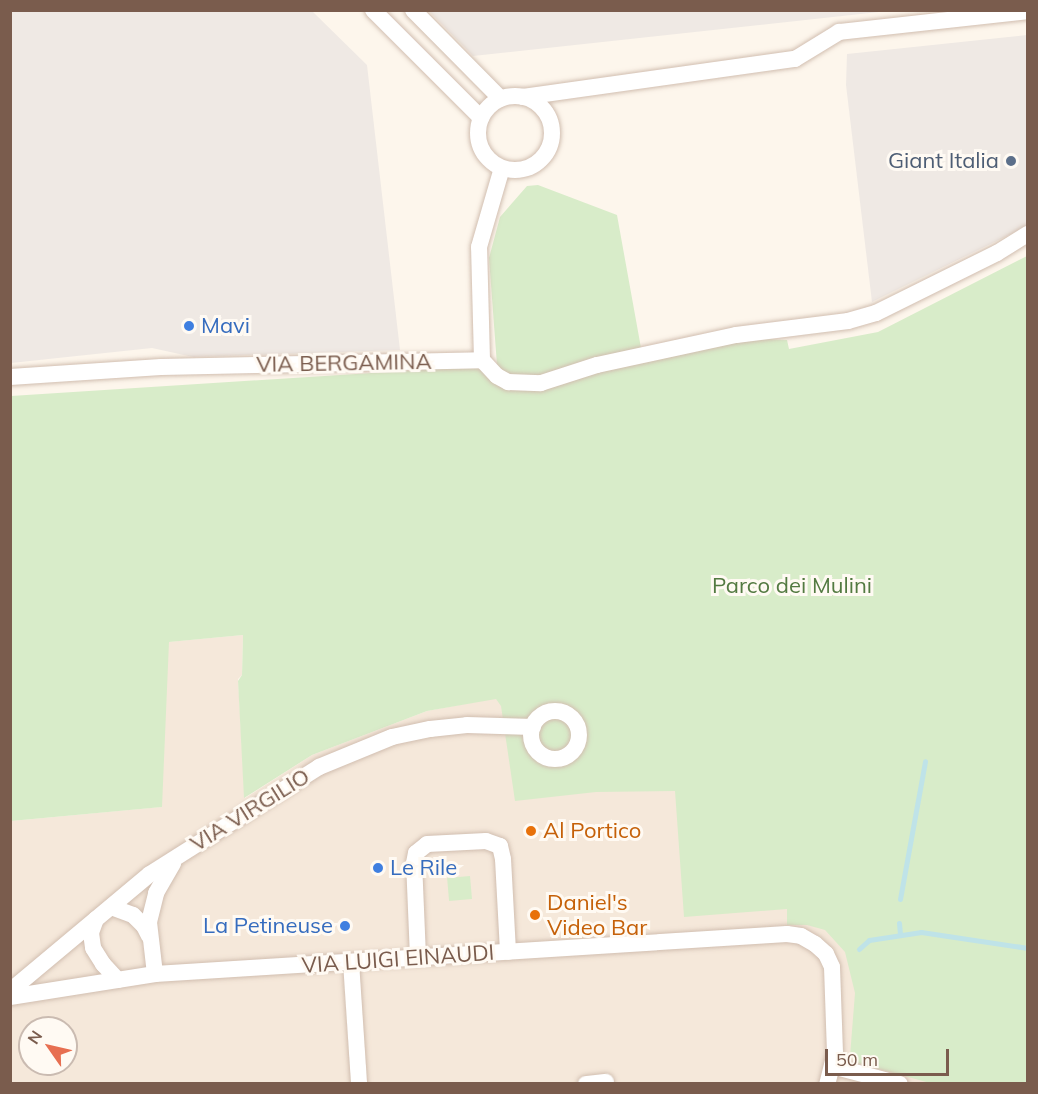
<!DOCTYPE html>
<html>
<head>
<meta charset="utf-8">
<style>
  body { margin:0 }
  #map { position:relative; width:1038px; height:1094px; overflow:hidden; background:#fdf6ec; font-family:Mulish,sans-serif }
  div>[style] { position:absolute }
  .residential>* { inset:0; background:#f5e8da }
  .industrial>* { inset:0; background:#efe9e4 }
  .green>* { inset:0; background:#d8ecc9; transform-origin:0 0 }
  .stream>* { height:5px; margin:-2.5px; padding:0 2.5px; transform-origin:2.5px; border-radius:2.5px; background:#bfe3e8 }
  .roads { filter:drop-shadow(0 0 2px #d1beb0) drop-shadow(0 0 2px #d1beb0) }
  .minor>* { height:16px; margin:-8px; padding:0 8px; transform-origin:8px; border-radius:8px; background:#fff }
  .minor>.ring { margin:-8px; padding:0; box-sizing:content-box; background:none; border:16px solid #fff; border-radius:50% }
  .dots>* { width:16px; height:16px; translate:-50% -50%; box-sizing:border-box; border:3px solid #fffaf3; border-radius:50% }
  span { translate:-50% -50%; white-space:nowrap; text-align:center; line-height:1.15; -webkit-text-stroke:6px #fffaf3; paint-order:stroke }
  .service-label { font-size:22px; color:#4e5e75 }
  .right { translate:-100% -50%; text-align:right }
  .shop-label { font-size:22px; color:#366cbe }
  .left { translate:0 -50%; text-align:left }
  .street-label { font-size:22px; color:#7a5c4d }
  .park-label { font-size:22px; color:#537a41 }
  .food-label { font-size:22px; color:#c56008 }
  .frame { position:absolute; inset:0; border:12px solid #7a5c4d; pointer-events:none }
  .north { position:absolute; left:18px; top:1016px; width:60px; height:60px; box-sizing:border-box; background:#fffaf3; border:2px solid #cabbb1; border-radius:50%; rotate:304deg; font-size:16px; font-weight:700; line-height:24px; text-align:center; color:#7a5c4d }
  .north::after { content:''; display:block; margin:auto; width:21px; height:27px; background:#e76f51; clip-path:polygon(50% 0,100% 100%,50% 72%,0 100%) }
  .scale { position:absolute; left:825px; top:1049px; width:124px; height:27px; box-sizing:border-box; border:3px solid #7a5c4d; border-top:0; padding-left:8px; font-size:18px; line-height:21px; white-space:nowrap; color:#7a5c4d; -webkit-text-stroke:4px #fffaf3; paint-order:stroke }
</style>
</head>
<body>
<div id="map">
  <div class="residential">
    <div style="clip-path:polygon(evenodd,243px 635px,242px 675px,238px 679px,245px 798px,312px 755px,427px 711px,496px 698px,681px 784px,843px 905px,1027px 1083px,11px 1084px,11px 821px,161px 807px,168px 642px,243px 635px,30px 1028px,66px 1028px,66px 1064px,30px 1064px,30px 1028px)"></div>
  </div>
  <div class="industrial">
    <div style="clip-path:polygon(11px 10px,312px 11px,367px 65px,400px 350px,193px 357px,152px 348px,11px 363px)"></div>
    <div style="clip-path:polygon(429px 11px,888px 11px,473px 56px)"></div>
    <div style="clip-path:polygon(1027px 35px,1027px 226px,872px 302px,846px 85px,847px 54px)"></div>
  </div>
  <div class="green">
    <div style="clip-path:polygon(538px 185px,617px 215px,643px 359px,760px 339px,787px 340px,789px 349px,878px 332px,1027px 256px,1027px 1083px,930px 1083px,857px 1063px,858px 1058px,850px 1056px,855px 993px,845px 952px,825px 930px,807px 925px,787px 925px,787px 909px,684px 917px,675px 791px,596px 792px,515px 801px,501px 706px,496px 699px,427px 711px,312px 755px,244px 798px,238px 681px,242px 675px,243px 635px,169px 642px,162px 807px,11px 821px,11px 396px,497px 365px,489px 258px,500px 217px,527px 186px)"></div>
    <div style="left:470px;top:876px;width:23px;height:23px;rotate:85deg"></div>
  </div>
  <div class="stream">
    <div style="left:900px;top:899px;width:140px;rotate:-79.7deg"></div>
    <div style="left:899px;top:923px;width:12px;rotate:85deg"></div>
    <div style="left:859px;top:949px;width:13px;rotate:-42deg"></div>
    <div style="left:869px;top:940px;width:53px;rotate:-8.7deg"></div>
    <div style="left:921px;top:932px;width:108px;rotate:8.5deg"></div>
  </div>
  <div class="roads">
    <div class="minor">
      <div style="left:373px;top:10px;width:153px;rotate:45deg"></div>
      <div style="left:413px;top:10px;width:125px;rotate:45.3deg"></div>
      <div class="ring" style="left:478px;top:96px;width:58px;height:58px"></div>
      <div style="left:523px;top:97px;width:275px;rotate:-8deg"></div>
      <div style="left:795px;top:59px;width:52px;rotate:-31.5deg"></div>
      <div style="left:839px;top:32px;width:190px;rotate:-6.3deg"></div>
      <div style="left:482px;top:360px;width:22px;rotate:47deg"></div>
      <div style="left:497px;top:376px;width:13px;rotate:29deg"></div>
      <div style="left:508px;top:382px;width:33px;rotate:2deg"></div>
      <div style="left:541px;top:383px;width:59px;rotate:-17.8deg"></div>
      <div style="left:597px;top:365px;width:142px;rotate:-12.2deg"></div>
      <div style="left:736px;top:335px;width:113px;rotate:-7.1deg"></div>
      <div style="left:848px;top:321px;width:29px;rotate:-16deg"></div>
      <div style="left:876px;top:313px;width:135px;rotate:-26.4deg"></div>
      <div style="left:997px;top:253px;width:36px;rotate:-32deg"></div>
      <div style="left:10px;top:377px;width:151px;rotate:-3.8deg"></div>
      <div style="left:161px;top:367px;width:321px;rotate:-1.2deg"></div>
      <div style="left:482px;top:360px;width:113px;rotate:-91.5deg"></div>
      <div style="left:479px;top:247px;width:82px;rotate:-73.8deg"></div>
      <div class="ring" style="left:531px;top:711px;width:32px;height:32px"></div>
      <div style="left:111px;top:907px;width:23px;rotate:20deg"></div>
      <div style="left:133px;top:915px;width:16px;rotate:45deg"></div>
      <div style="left:144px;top:926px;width:11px;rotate:63deg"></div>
      <div style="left:96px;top:919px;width:15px;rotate:110deg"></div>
      <div style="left:91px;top:933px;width:15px;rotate:82deg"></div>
      <div style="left:93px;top:948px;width:19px;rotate:58deg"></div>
      <div style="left:103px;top:964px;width:22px;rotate:47deg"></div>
      <div style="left:418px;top:957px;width:94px;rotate:-92.4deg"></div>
      <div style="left:414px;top:863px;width:10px;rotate:-79deg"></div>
      <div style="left:416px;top:853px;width:14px;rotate:-39deg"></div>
      <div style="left:427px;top:844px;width:59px;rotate:-2.9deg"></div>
      <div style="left:486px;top:841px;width:15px;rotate:20deg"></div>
      <div style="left:500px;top:846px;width:13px;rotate:77deg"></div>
      <div style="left:503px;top:859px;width:93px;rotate:86.9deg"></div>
      <div style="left:351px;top:962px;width:122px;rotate:86.2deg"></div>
      <div style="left:155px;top:974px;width:52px;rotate:-96.6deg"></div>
      <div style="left:149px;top:922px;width:30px;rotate:-76deg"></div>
      <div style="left:156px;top:893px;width:34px;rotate:-60deg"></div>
      <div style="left:10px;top:991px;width:182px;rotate:-39.9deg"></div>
      <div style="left:150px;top:874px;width:200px;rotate:-32.3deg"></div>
      <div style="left:319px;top:767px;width:79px;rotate:-22.3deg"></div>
      <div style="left:392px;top:737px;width:39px;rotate:-12deg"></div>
      <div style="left:430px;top:729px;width:37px;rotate:-6deg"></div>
      <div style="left:467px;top:725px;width:66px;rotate:1.7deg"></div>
      <div style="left:10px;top:997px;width:147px;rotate:-9deg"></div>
      <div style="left:155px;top:974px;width:633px;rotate:-3.62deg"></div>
      <div style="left:787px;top:934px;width:14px;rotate:8deg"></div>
      <div style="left:801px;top:936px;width:16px;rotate:30deg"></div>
      <div style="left:815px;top:944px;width:15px;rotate:42deg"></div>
      <div style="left:826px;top:954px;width:14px;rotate:65deg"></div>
      <div style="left:832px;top:967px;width:86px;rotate:88deg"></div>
      <div style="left:835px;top:1053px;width:32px;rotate:104deg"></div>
      <div style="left:832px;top:1066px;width:70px;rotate:14.8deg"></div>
      <div style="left:586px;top:1084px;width:20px;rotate:-6deg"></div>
    </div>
  </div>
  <div class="dots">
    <div style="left:1011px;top:161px;background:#5c6f8a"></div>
    <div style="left:189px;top:326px;background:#3f7fe0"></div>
    <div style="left:531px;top:831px;background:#e8710a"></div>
    <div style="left:378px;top:868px;background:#3f7fe0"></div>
    <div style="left:535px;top:915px;background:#e8710a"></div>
    <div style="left:345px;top:926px;background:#3f7fe0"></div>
  </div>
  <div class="service-label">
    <span class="right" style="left:999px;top:161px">Giant Italia</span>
  </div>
  <div class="shop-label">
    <span class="left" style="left:201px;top:326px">Mavi</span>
    <span class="left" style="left:390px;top:868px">Le Rile</span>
    <span class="right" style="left:333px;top:926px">La Petineuse</span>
  </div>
  <div class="street-label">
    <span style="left:344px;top:363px;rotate:-1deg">VIA BERGAMINA</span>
    <span style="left:250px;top:810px;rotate:-32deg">VIA VIRGILIO</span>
    <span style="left:398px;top:959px;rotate:-4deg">VIA LUIGI EINAUDI</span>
  </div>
  <div class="park-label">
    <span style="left:792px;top:586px">Parco dei Mulini</span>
  </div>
  <div class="food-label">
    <span class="left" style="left:543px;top:831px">Al Portico</span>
    <span class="left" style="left:547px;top:915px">Daniel's<br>Video Bar</span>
  </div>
  <div class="frame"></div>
  <div class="north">N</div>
  <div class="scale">50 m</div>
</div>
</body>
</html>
